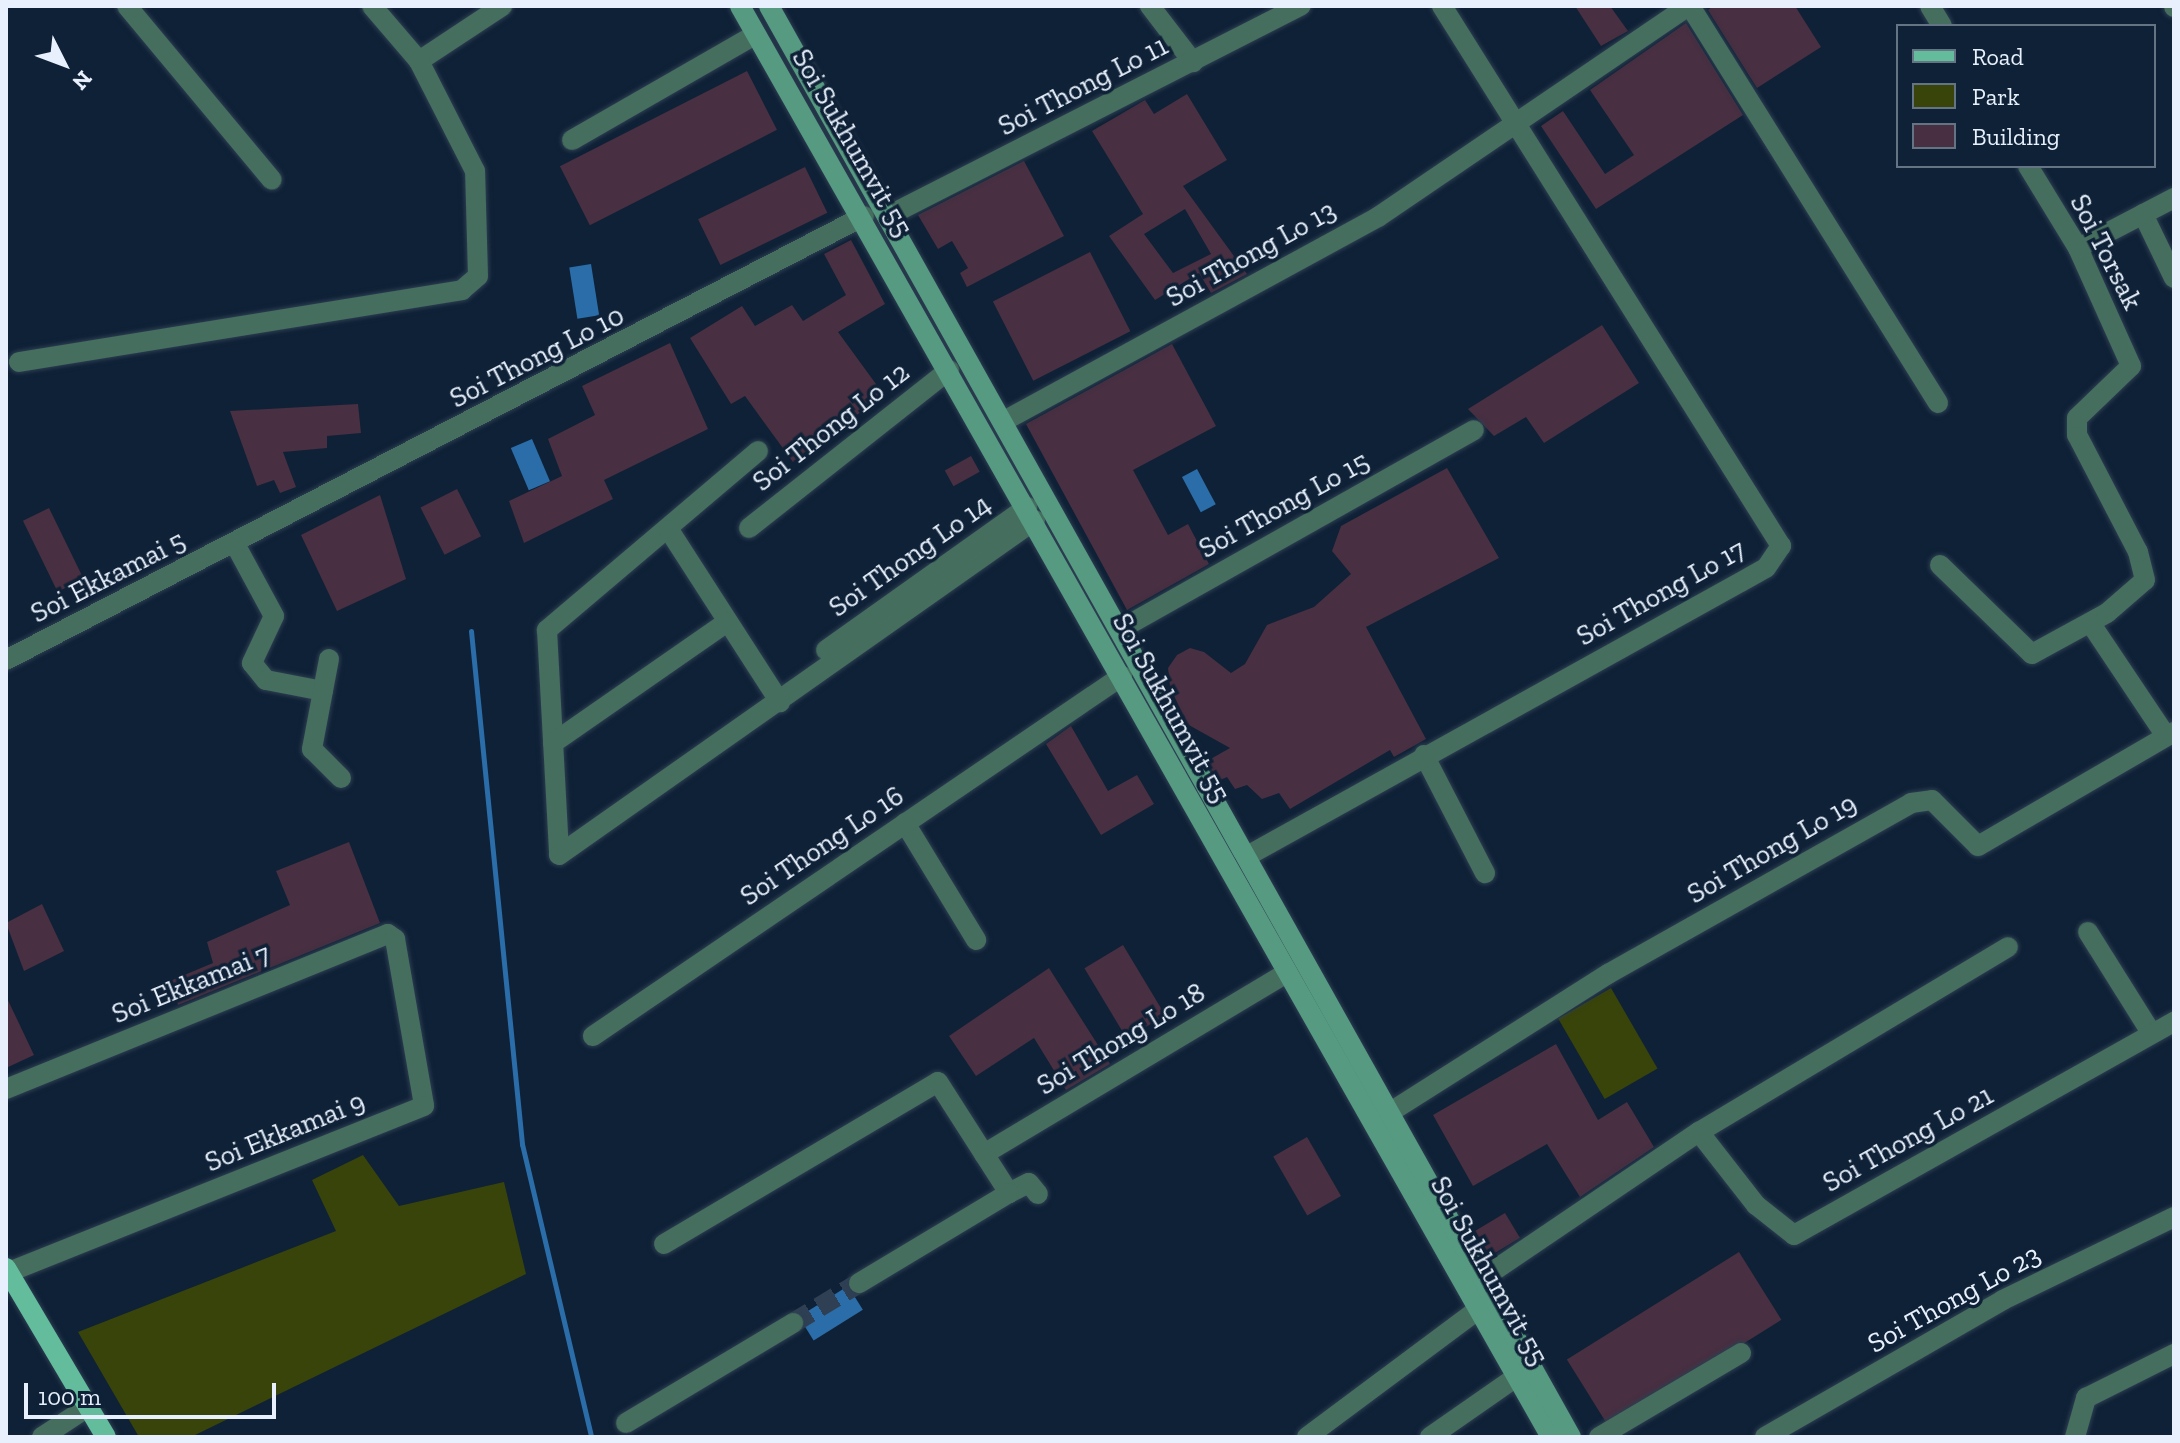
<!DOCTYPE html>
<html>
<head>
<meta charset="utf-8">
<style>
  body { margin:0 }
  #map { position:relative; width:2180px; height:1443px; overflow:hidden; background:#0f2136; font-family:"Zilla Slab",serif }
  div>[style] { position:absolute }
  .green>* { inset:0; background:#39440a; transform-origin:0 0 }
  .water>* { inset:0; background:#2b6da9; transform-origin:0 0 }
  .stream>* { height:5px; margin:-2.5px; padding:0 2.5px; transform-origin:2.5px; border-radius:2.5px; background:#2b6da9 }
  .building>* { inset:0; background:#482f41; transform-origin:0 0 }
  .minor-tunnel>* { height:20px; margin-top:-10px; transform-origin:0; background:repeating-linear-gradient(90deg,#2f4054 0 20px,transparent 0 30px) }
  .roads { filter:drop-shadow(0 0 2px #2d3e52) drop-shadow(0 0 2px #2d3e52) }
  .minor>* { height:20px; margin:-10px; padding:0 10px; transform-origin:10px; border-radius:10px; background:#456e5e }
  .tertiary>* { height:20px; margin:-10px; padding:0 10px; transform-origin:10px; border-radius:10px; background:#456e5e }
  .secondary>* { height:20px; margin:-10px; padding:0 10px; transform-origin:10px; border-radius:10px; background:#569a81 }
  .primary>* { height:20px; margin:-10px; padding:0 10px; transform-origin:10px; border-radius:10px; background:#63bc9b }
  span { translate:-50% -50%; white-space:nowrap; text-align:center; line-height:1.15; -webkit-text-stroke:7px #0f2136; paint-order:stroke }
  .street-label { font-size:28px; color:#e7f0fc }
  .frame { position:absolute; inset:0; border:8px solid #e7f0fc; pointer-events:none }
  .legend { position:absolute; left:1896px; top:24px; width:260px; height:144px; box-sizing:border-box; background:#0f2136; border:2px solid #657485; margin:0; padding:10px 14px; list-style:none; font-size:24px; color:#e7f0fc }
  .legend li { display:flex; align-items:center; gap:16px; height:40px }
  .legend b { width:40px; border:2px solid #657485 }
  .north { position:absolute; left:24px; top:24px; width:80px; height:80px; -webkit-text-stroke:6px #0f2136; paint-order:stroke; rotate:132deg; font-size:22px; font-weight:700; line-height:32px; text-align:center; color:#e7f0fc }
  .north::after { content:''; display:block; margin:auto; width:28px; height:36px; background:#e7f0fc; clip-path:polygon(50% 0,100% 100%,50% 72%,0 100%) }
  .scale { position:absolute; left:24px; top:1383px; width:252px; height:36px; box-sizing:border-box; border:4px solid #e7f0fc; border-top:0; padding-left:10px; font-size:24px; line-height:28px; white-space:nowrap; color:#e7f0fc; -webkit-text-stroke:6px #0f2136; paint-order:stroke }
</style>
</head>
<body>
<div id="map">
  <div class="green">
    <div style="left:1611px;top:988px;width:93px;height:61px;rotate:60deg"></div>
    <div style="clip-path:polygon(363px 1155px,399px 1206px,504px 1182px,526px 1274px,191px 1437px,139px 1437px,78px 1332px,336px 1231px,312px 1180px)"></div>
  </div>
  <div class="water">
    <div style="left:591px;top:264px;width:52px;height:22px;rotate:81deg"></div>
    <div style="left:532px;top:439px;width:46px;height:23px;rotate:67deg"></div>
    <div style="left:1197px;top:469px;width:40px;height:17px;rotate:62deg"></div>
    <div style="left:848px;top:1286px;width:28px;height:58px;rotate:58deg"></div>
  </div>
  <div class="stream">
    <div style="left:471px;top:631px;width:516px;rotate:84.32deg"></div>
    <div style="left:522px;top:1144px;width:301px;rotate:76.7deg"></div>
  </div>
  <div class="building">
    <div style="clip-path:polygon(1575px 6px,1610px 6px,1628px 31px,1601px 46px)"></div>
    <div style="clip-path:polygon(1713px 6px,1795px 6px,1821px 47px,1757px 88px,1708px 10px)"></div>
    <div style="clip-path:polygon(1686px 23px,1743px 115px,1596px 209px,1541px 126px,1563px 111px,1605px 174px,1634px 155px,1590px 90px)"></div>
    <div style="left:747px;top:71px;width:66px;height:210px;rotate:63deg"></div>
    <div style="clip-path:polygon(evenodd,1187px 94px,1227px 160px,1183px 186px,1247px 274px,1211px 293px,1199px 273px,1155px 300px,1109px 236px,1143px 214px,1092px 131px,1145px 100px,1154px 114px,1187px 94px,1185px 209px,1211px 254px,1173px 273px,1144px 234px,1185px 209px)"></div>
    <div style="clip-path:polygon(1024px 161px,1064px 236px,967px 287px,960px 273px,968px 268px,952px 241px,938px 249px,918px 215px)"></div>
    <div style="left:805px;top:167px;width:51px;height:119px;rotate:64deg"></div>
    <div style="clip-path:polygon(851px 240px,885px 304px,838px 332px,884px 395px,793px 462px,745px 396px,731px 404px,690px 338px,742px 306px,755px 326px,792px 305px,803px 321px,846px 295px,824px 254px)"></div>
    <div style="left:1090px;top:252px;width:89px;height:109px;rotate:63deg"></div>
    <div style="clip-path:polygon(1602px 325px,1639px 383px,1544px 443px,1526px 417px,1494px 436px,1468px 409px)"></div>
    <div style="clip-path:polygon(670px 343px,708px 429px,604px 480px,613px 499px,524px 543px,509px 501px,562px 476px,548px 439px,595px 415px,582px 386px)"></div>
    <div style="clip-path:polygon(1172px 344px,1216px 426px,1133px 470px,1168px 535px,1188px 524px,1209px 564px,1127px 610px,1026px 424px)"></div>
    <div style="clip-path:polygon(358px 404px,361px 433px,327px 436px,327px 448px,283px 452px,296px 487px,280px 493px,274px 480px,257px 486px,230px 411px)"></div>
    <div style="left:971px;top:456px;width:18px;height:30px;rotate:61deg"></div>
    <div style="clip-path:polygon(1447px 468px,1499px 558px,1366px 627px,1426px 739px,1394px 757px,1390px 750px,1290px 809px,1279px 793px,1262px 799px,1247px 785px,1235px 789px,1227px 777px,1218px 781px,1207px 761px,1230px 748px,1187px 724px,1170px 687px,1168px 668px,1177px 655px,1190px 648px,1204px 652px,1231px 673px,1245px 664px,1267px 625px,1314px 607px,1351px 574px,1332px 551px,1341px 526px)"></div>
    <div style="left:457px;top:489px;width:53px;height:41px;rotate:63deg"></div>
    <div style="clip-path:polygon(380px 495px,406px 579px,337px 611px,301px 535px)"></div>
    <div style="left:49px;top:508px;width:79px;height:29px;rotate:64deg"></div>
    <div style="clip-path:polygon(1071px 726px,1108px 791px,1137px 775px,1154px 804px,1101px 835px,1046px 744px)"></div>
    <div style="clip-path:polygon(349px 842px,380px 923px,178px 1005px,170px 981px,213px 963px,207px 942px,290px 905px,276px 871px)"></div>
    <div style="clip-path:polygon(42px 904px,64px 951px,24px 971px,6px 923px)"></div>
    <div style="left:1123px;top:945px;width:82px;height:45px;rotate:59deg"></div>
    <div style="clip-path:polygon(1049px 968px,1110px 1064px,1066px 1090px,1034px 1038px,976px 1076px,949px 1036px)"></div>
    <div style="clip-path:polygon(6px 996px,34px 1055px,6px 1068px)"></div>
    <div style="clip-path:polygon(1556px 1044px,1598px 1120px,1627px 1102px,1654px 1147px,1580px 1197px,1547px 1144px,1473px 1186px,1433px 1115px)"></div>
    <div style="left:1307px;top:1137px;width:68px;height:39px;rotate:60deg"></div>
    <div style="left:1505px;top:1213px;width:29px;height:35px;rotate:59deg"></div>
    <div style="left:1739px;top:1252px;width:80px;height:203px;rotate:58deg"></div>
  </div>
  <div class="minor-tunnel">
    <div style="left:793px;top:1323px;width:77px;rotate:-31.2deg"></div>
  </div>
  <div class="roads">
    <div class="minor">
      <div style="left:127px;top:6px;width:226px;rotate:50.2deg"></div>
      <div style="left:1150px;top:6px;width:71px;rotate:52.5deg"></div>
      <div style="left:1690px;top:6px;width:468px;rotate:58deg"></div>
      <div style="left:1930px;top:6px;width:23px;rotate:59deg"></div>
      <div style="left:2174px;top:6px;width:1px;rotate:90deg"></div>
      <div style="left:419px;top:61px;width:100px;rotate:-33.5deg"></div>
      <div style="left:572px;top:140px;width:212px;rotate:-29.9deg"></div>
      <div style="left:2143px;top:214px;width:71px;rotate:64.2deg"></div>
      <div style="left:890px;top:215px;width:461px;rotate:-27deg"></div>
      <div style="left:2078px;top:248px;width:108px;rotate:-27.5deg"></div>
      <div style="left:19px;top:362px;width:449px;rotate:-9.2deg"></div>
      <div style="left:462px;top:290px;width:21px;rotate:-41deg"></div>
      <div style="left:478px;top:276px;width:105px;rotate:-91.6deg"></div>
      <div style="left:475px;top:171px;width:123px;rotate:-117deg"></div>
      <div style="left:419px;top:61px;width:72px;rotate:-130.5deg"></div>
      <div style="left:758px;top:451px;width:277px;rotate:139.7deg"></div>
      <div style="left:547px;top:630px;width:225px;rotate:86.9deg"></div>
      <div style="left:559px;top:855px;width:582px;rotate:-35.14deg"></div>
      <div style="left:749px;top:528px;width:255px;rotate:-38.3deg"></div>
      <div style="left:669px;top:530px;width:205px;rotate:57.2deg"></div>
      <div style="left:235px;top:544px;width:82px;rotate:61.6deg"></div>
      <div style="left:274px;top:616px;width:52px;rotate:115.1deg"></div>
      <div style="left:252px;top:663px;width:22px;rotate:51deg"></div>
      <div style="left:266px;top:680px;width:58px;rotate:10.9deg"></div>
      <div style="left:1940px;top:565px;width:128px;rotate:44.1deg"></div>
      <div style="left:2032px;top:654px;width:85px;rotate:-28.7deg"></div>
      <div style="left:2107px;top:613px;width:50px;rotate:-41deg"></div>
      <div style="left:2145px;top:580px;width:29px;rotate:-104deg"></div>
      <div style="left:2138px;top:552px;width:132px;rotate:-117.5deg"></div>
      <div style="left:2077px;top:435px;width:17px;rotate:-90deg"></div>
      <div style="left:2077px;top:418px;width:75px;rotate:-43.9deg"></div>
      <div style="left:2131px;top:366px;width:129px;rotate:-114.2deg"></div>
      <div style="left:2078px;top:248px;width:96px;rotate:-121.4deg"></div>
      <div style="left:2091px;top:624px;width:131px;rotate:56.2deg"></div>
      <div style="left:1121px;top:629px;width:405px;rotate:-29.4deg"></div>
      <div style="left:826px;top:650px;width:247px;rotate:-35.4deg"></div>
      <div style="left:329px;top:659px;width:92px;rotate:100.7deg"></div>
      <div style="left:312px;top:749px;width:41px;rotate:45deg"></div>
      <div style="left:553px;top:743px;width:212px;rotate:-34.8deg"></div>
      <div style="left:1424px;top:755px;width:133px;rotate:62.7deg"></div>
      <div style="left:905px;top:823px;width:137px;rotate:58.7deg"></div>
      <div style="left:1249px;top:855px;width:591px;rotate:-29.04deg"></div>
      <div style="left:1766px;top:568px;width:27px;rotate:-56deg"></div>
      <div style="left:1781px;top:546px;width:638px;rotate:-122.12deg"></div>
      <div style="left:2088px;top:932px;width:120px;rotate:57.9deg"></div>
      <div style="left:593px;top:1036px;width:640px;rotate:-34.24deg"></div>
      <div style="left:6px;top:1089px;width:412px;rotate:-22.1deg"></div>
      <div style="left:388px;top:934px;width:9px;rotate:36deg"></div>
      <div style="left:395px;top:939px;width:169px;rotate:80.1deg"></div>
      <div style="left:424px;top:1106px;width:448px;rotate:158.2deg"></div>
      <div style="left:1392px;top:1111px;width:256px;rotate:-32.4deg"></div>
      <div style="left:1608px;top:974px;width:348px;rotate:-29.4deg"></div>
      <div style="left:1911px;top:803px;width:21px;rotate:-8deg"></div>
      <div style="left:1932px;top:800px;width:65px;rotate:45deg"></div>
      <div style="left:1978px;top:846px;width:227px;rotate:-30.2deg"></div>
      <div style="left:1699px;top:1132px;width:93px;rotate:52deg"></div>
      <div style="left:1756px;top:1205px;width:48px;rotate:38.3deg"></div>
      <div style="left:1794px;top:1235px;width:436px;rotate:-29.3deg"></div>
      <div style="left:984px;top:1154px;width:353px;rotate:-30.9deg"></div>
      <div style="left:1009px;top:1193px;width:22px;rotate:-27deg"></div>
      <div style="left:1029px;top:1183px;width:14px;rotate:51deg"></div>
      <div style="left:664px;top:1244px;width:318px;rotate:-30.6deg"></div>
      <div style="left:938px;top:1082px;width:132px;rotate:57.4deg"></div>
      <div style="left:1009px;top:1193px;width:175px;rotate:149deg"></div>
      <div style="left:1483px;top:1278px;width:261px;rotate:-34.1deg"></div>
      <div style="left:1699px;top:1132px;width:360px;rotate:-30.9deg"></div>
      <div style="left:626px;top:1423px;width:195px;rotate:-30.9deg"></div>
      <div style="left:42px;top:1437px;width:55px;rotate:-33.1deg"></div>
      <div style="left:1307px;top:1437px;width:214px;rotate:-36.7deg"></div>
      <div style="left:1430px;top:1437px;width:105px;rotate:-34.9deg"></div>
      <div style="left:1599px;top:1437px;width:165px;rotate:-30.6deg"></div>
      <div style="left:1765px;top:1437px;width:275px;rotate:-29.9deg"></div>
      <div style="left:2003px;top:1300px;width:190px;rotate:-25.9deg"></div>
      <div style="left:2075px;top:1437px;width:41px;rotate:-74.2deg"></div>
      <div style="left:2086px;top:1398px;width:98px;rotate:-26.6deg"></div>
    </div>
    <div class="tertiary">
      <div style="left:1004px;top:421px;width:426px;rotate:-28.6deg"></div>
      <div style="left:1378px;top:217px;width:375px;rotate:-34.2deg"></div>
      <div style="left:6px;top:660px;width:966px;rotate:-27.36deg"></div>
    </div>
    <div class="secondary">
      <div style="left:740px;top:6px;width:1645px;rotate:60.46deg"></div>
      <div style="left:769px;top:6px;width:1640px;rotate:60.73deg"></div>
    </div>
    <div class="primary">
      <div style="left:6px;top:1268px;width:196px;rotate:59.4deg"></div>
    </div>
  </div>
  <div class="street-label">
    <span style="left:1083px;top:86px;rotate:-27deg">Soi Thong Lo 11</span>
    <span style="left:852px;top:143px;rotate:60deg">Soi Sukhumvit 55</span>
    <span style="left:2106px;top:252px;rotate:63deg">Soi Torsak</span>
    <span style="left:1251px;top:254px;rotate:-29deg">Soi Thong Lo 13</span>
    <span style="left:537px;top:357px;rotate:-27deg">Soi Thong Lo 10</span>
    <span style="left:831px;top:427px;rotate:-38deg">Soi Thong Lo 12</span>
    <span style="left:1284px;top:505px;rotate:-29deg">Soi Thong Lo 15</span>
    <span style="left:910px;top:556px;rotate:-35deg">Soi Thong Lo 14</span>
    <span style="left:108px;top:577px;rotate:-27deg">Soi Ekkamai 5</span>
    <span style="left:1661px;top:593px;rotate:-29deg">Soi Thong Lo 17</span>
    <span style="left:1171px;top:708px;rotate:61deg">Soi Sukhumvit 55</span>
    <span style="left:822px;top:846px;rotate:-34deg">Soi Thong Lo 16</span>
    <span style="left:1772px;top:849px;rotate:-30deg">Soi Thong Lo 19</span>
    <span style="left:191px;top:984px;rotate:-22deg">Soi Ekkamai 7</span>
    <span style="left:1121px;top:1039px;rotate:-31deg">Soi Thong Lo 18</span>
    <span style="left:285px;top:1132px;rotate:-22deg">Soi Ekkamai 9</span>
    <span style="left:1908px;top:1139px;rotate:-29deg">Soi Thong Lo 21</span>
    <span style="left:1489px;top:1271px;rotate:61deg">Soi Sukhumvit 55</span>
    <span style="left:1954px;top:1299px;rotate:-29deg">Soi Thong Lo 23</span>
  </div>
  <div class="frame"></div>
  <ul class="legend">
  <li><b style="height:10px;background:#63bc9b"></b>Road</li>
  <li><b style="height:22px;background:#39440a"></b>Park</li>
  <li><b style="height:22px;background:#482f41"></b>Building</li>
  </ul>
  <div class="north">N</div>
  <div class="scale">100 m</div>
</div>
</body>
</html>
